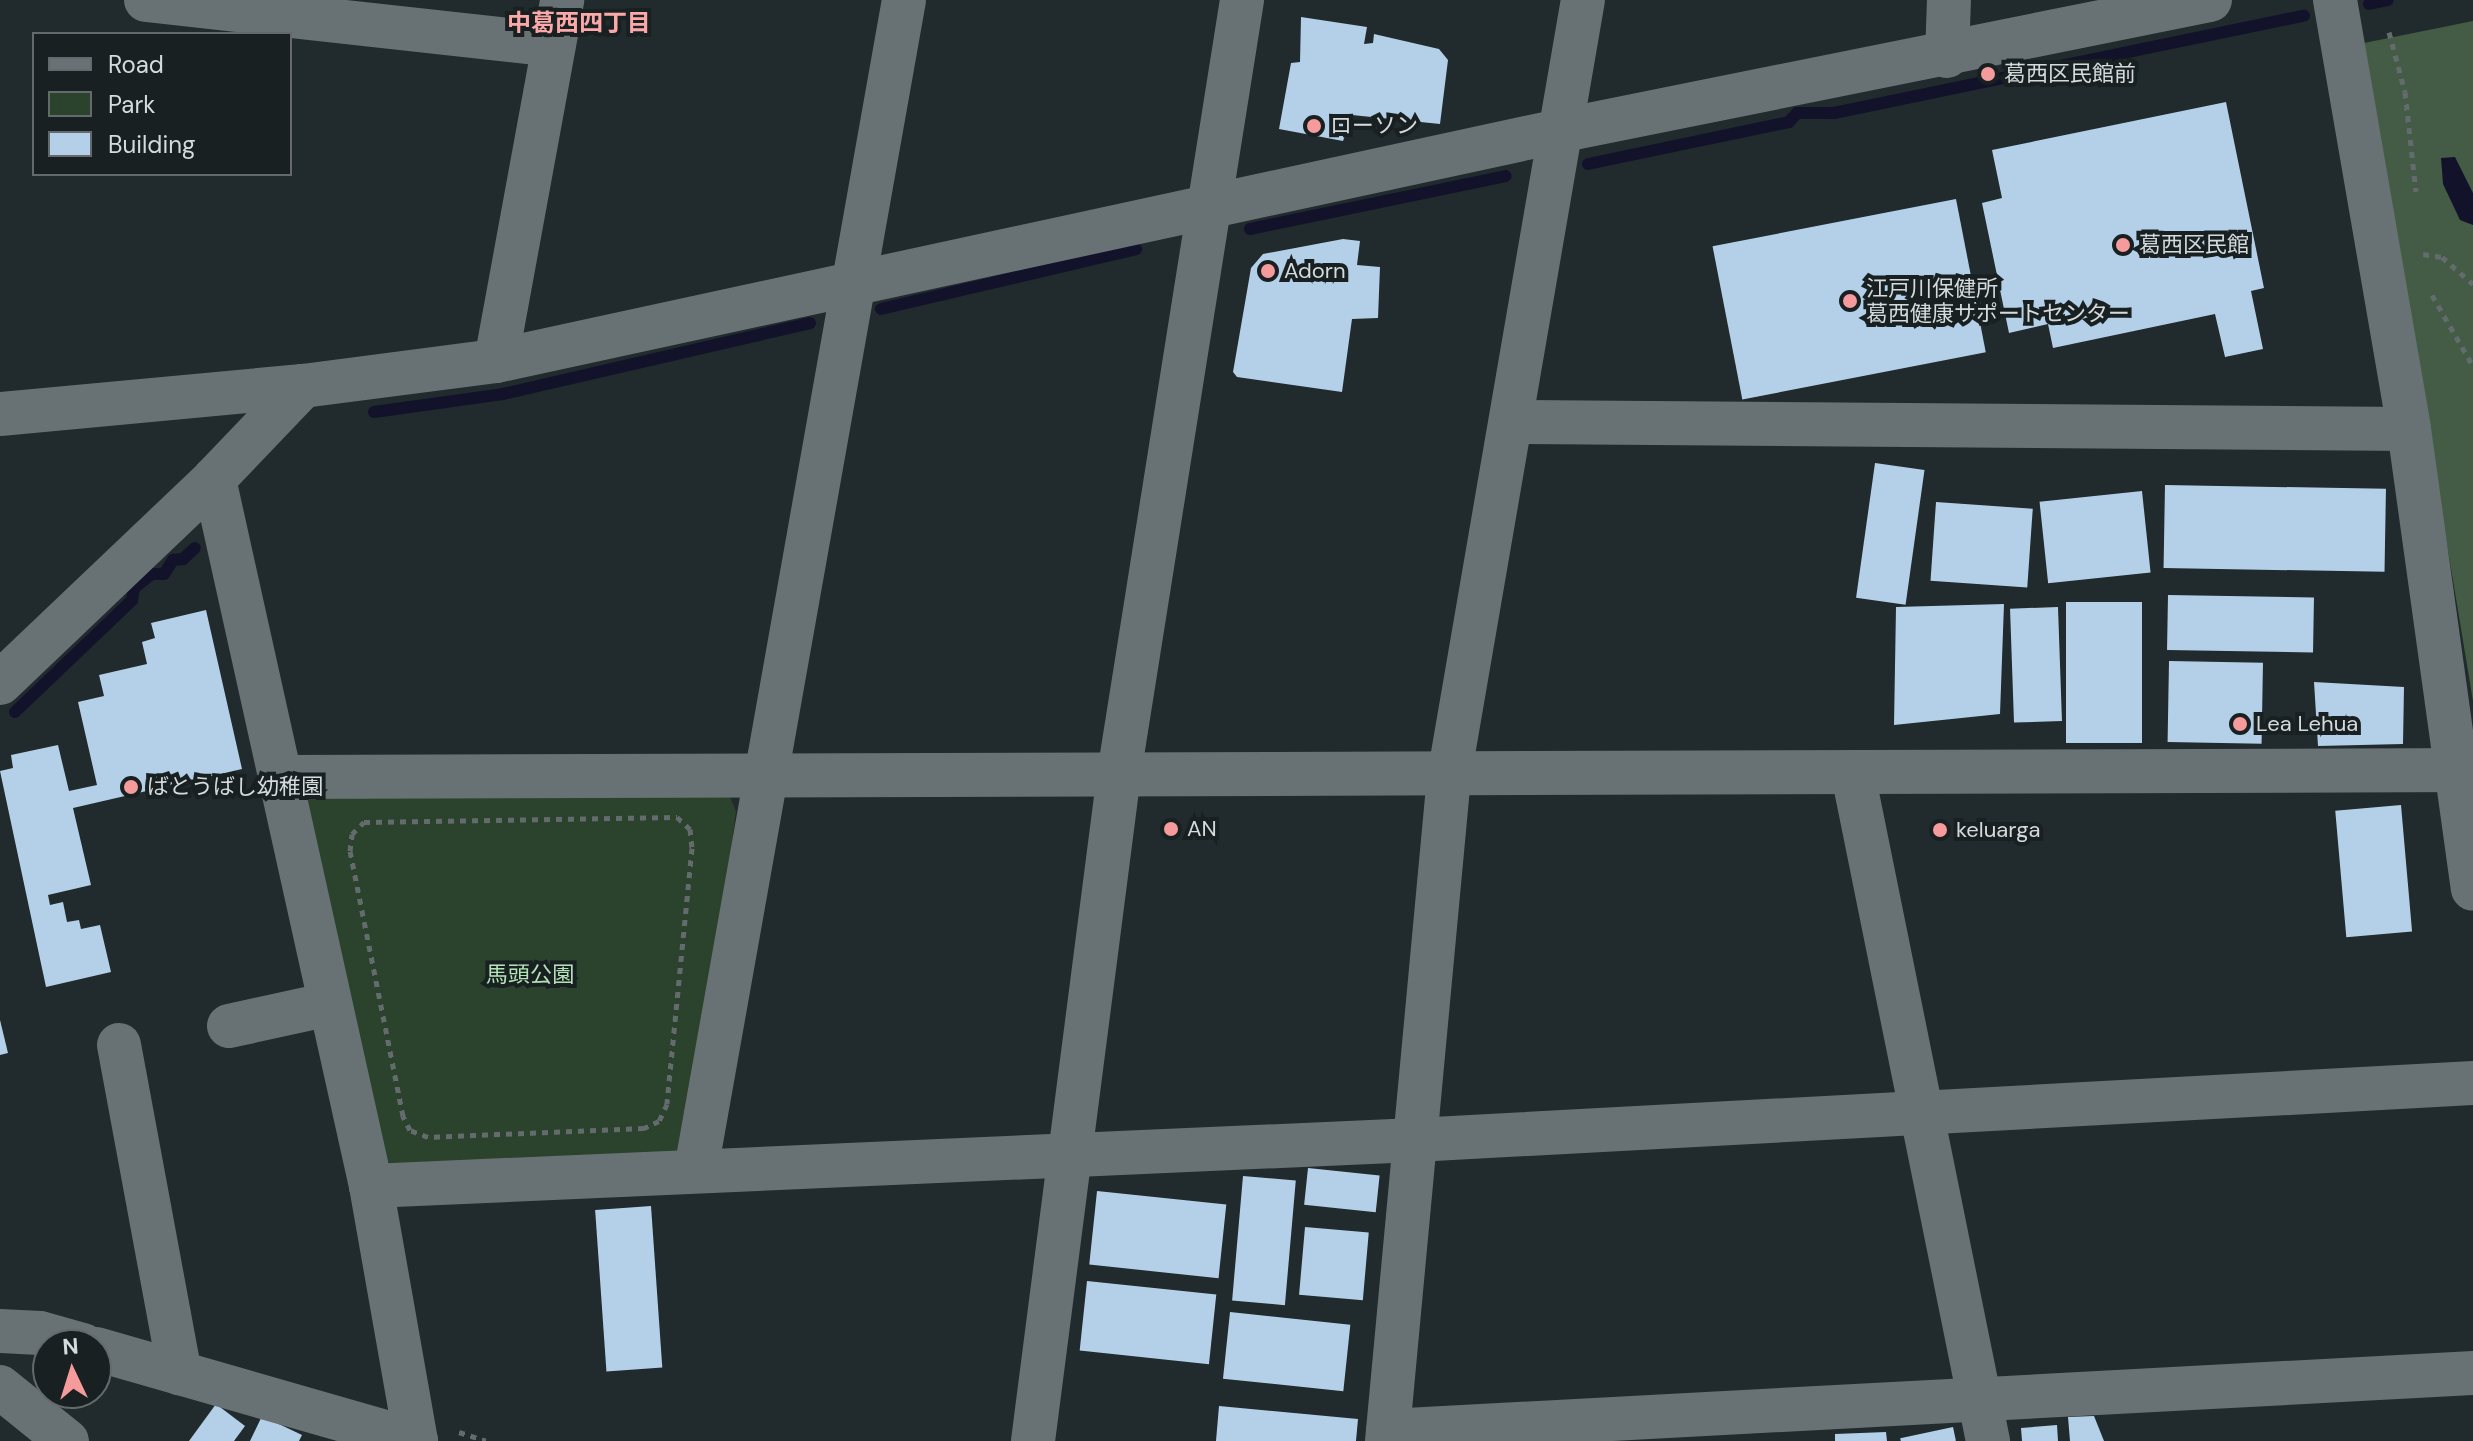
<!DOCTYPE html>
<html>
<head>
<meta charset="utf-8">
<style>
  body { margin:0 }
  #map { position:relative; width:2473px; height:1441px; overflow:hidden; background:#212a2c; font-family:"DM Sans","Noto Sans JP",sans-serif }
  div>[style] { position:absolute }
  .green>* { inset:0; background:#2b422d }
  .forest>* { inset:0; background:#445c45 }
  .water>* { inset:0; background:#12132b }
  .stream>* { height:12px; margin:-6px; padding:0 6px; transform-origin:6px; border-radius:6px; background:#12132b }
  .building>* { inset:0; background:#b4d0e9; transform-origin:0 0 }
  .path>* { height:5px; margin-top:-2.5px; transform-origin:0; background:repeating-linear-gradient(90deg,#636b6d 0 6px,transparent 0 12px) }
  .minor>* { height:44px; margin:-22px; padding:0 22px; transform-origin:22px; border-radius:22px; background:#687274 }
  .dots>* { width:22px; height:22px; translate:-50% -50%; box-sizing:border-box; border:4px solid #182022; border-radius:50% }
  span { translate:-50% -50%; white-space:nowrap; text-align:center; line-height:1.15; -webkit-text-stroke:8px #182022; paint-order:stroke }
  .poi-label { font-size:22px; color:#d5dadc }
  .left { translate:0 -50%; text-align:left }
  .park-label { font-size:22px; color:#b4e2b6 }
  .neighbourhood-label { font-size:24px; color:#fca8a8; font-weight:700 }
  .legend { position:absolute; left:32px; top:32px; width:260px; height:144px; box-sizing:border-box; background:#182022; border:2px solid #646a6c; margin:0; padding:10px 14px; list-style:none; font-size:24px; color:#d5dadc }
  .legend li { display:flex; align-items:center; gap:16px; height:40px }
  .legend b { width:40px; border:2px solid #646a6c }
  .north { position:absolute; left:32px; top:1329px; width:80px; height:80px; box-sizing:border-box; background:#182022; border:2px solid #646a6c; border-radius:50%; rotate:356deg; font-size:22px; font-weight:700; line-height:32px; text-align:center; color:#d5dadc }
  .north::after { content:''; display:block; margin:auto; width:28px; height:36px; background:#f59b9c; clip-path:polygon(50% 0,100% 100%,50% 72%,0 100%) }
</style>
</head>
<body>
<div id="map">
  <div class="green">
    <div style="clip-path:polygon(727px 790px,736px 811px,693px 1142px,674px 1157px,393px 1166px,380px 1155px,304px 802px,317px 791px)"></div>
  </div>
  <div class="forest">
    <div style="clip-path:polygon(2473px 21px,2473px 701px,2364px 43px)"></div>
  </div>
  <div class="water">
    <div style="clip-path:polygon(2455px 157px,2473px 193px,2473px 225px,2460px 220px,2443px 184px,2441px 158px)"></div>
  </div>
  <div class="stream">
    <div style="left:2369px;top:4px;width:19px;rotate:-12deg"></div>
    <div style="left:1588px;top:164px;width:205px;rotate:-11.8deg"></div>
    <div style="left:1789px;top:122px;width:12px;rotate:-48deg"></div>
    <div style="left:1797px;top:113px;width:37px"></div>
    <div style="left:1834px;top:113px;width:480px;rotate:-11.7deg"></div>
    <div style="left:1250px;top:229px;width:261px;rotate:-11.7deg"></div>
    <div style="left:881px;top:309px;width:262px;rotate:-13.2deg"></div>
    <div style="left:374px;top:412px;width:130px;rotate:-7.9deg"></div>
    <div style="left:503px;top:394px;width:315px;rotate:-13deg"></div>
    <div style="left:15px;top:712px;width:162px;rotate:-43.7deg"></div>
    <div style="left:132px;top:600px;width:12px;rotate:-81deg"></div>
    <div style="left:134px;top:588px;width:23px;rotate:-38deg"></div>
    <div style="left:152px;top:574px;width:12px"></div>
    <div style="left:164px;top:574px;width:17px;rotate:-57deg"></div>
    <div style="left:173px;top:560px;width:10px;rotate:-6deg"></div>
    <div style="left:183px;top:559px;width:16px;rotate:-43deg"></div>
  </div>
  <div class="building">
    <div style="clip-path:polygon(1301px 17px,1367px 27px,1364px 44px,1373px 43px,1374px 34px,1439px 49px,1448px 60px,1440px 124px,1352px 115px,1343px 141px,1279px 129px,1291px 63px,1300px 62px)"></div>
    <div style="clip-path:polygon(2226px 102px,2264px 288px,2251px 291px,2263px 349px,2225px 357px,2215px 314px,2053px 348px,2048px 324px,2009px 333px,1982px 203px,2002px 198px,1992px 150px)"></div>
    <div style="left:1956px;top:199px;width:156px;height:248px;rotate:79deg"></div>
    <div style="clip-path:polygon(1343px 239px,1360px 241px,1357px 265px,1380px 267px,1378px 318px,1352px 319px,1342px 392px,1237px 377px,1233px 372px,1251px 268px,1263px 254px)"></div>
    <div style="left:1875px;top:463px;width:50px;height:136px;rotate:8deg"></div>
    <div style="left:2165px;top:485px;width:221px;height:83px;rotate:1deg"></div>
    <div style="left:2142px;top:491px;width:82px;height:103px;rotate:84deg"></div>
    <div style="left:1936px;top:502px;width:97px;height:79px;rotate:4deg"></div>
    <div style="left:2168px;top:595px;width:146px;height:55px;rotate:1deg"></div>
    <div style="left:2142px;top:602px;width:141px;height:76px;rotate:90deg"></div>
    <div style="clip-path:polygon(2004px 604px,2000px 714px,1894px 725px,1896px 607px)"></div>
    <div style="left:2058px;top:607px;width:114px;height:48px;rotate:88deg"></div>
    <div style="clip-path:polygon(206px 610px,242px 769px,73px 808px,91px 885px,48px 895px,50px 905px,63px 902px,67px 922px,79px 920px,81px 929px,100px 925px,111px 972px,46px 987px,0 771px,13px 768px,11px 755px,58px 745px,69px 791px,97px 785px,78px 702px,104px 696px,99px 675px,147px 664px,142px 642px,155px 638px,151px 623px)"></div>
    <div style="left:2169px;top:661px;width:94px;height:81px;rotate:1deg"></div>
    <div style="clip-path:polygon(2314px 682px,2404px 687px,2403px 744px,2318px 746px)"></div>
    <div style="left:2401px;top:805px;width:127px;height:66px;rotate:85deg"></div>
    <div style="clip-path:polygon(0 1020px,8px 1053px,0 1055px)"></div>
    <div style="left:1308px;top:1168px;width:72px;height:37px;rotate:6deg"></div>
    <div style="left:1243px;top:1176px;width:53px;height:125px;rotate:5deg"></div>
    <div style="left:1097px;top:1191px;width:130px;height:74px;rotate:6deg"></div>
    <div style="left:651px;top:1206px;width:162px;height:56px;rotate:86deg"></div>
    <div style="left:1305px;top:1227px;width:64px;height:68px;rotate:5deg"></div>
    <div style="left:1087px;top:1281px;width:130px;height:70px;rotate:6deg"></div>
    <div style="left:1230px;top:1312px;width:121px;height:67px;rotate:6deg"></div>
    <div style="clip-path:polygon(216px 1404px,245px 1426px,234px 1441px,189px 1441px)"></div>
    <div style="clip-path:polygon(1219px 1406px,1358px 1419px,1356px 1441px,1216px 1441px)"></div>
    <div style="clip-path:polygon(262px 1416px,302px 1435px,299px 1441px,250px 1441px)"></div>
    <div style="clip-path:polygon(2094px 1416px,2104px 1441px,2070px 1441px,2068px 1417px)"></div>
    <div style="clip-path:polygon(2057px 1425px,2058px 1441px,2022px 1441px,2021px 1428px)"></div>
    <div style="left:1953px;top:1427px;width:14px;height:54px;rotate:78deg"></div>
    <div style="clip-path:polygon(1886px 1432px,1887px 1441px,1835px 1441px,1835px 1434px)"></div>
  </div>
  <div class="path">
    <div style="left:2389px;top:32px;width:62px;rotate:75.1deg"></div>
    <div style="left:2405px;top:92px;width:100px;rotate:83.7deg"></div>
    <div style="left:2423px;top:254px;width:19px;rotate:9deg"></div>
    <div style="left:2442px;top:257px;width:41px;rotate:41.1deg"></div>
    <div style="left:2432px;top:295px;width:82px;rotate:60deg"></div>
    <div style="left:677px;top:817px;width:18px;rotate:43deg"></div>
    <div style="left:690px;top:829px;width:19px;rotate:84deg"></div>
    <div style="left:692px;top:848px;width:257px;rotate:95.6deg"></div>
    <div style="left:667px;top:1104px;width:19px;rotate:115deg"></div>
    <div style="left:659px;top:1121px;width:17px;rotate:155deg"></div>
    <div style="left:644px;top:1128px;width:216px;rotate:177.6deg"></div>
    <div style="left:428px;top:1137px;width:19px;rotate:-159deg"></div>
    <div style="left:410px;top:1130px;width:16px;rotate:-117deg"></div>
    <div style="left:403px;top:1116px;width:270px;rotate:-101.3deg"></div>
    <div style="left:350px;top:851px;width:17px;rotate:-83deg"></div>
    <div style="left:352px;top:834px;width:17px;rotate:-45deg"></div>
    <div style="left:364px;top:822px;width:313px;rotate:-0.9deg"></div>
    <div style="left:459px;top:1432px;width:28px;rotate:18deg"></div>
  </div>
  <div class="minor">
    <div style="left:146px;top:0;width:410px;rotate:6.3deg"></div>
    <div style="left:2335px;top:0;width:435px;rotate:80.2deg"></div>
    <div style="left:2409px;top:429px;width:464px;rotate:82.1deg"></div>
    <div style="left:1947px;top:56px;width:56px;rotate:-88deg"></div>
    <div style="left:496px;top:361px;width:367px;rotate:-79.6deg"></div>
    <div style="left:0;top:414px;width:304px;rotate:-5.3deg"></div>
    <div style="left:303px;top:386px;width:195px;rotate:-7.4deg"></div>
    <div style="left:496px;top:361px;width:1088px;rotate:-12.21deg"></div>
    <div style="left:1559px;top:131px;width:664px;rotate:-11.38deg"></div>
    <div style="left:1511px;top:422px;width:898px;rotate:0.45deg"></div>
    <div style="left:214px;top:479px;width:724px;rotate:77.48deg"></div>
    <div style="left:371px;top:1186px;width:259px;rotate:80deg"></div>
    <div style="left:0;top:683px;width:296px;rotate:-43.6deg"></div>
    <div style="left:214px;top:479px;width:129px;rotate:-46.3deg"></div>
    <div style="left:1853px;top:774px;width:681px;rotate:78.56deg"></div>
    <div style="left:282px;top:777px;width:2191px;rotate:-0.18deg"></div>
    <div style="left:229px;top:1026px;width:103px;rotate:-12.3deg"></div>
    <div style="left:119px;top:1045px;width:334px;rotate:79.5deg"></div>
    <div style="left:696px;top:1170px;width:1188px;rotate:-79.92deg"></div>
    <div style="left:371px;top:1186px;width:1045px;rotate:-2.52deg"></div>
    <div style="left:1415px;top:1140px;width:1060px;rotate:-3.08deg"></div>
    <div style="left:0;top:1331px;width:40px;rotate:2.9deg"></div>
    <div style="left:40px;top:1333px;width:45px;rotate:15.6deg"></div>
    <div style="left:96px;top:1349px;width:333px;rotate:16deg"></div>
    <div style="left:0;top:1387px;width:86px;rotate:38.9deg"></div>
    <div style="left:1388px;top:1431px;width:1087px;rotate:-3.06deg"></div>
    <div style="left:1033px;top:1441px;width:673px;rotate:-82.65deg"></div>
    <div style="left:1119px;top:774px;width:784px;rotate:-80.97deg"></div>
    <div style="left:1387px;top:1441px;width:667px;rotate:-84.67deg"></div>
    <div style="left:1449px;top:777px;width:788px;rotate:-80.22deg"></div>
  </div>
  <div class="dots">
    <div style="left:1988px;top:74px;background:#f59b9c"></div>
    <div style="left:1314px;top:126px;background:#f59b9c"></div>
    <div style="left:2123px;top:245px;background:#f59b9c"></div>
    <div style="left:1268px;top:271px;background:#f59b9c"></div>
    <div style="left:1850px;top:301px;background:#f59b9c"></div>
    <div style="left:2240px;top:724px;background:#f59b9c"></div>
    <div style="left:131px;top:787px;background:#f59b9c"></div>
    <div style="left:1171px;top:829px;background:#f59b9c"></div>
    <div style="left:1940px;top:830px;background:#f59b9c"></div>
  </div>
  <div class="poi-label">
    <span class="left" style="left:2004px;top:74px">葛西区民館前</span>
    <span class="left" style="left:1330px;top:126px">ローソン</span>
    <span class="left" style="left:2139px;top:245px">葛西区民館</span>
    <span class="left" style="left:1284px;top:271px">Adorn</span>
    <span class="left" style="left:1866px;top:301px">江戸川保健所<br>葛西健康サポートセンター</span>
    <span class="left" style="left:2256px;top:724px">Lea Lehua</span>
    <span class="left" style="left:147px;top:787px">ばとうばし幼稚園</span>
    <span class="left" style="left:1187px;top:829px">AN</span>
    <span class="left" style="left:1956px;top:830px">keluarga</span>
  </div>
  <div class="park-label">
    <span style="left:530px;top:975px">馬頭公園</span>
  </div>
  <div class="neighbourhood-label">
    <span style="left:579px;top:23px">中葛西四丁目</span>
  </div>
  <ul class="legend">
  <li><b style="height:10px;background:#687274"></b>Road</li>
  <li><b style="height:22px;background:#2b422d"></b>Park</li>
  <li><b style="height:22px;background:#b4d0e9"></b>Building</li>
  </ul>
  <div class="north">N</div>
</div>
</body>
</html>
